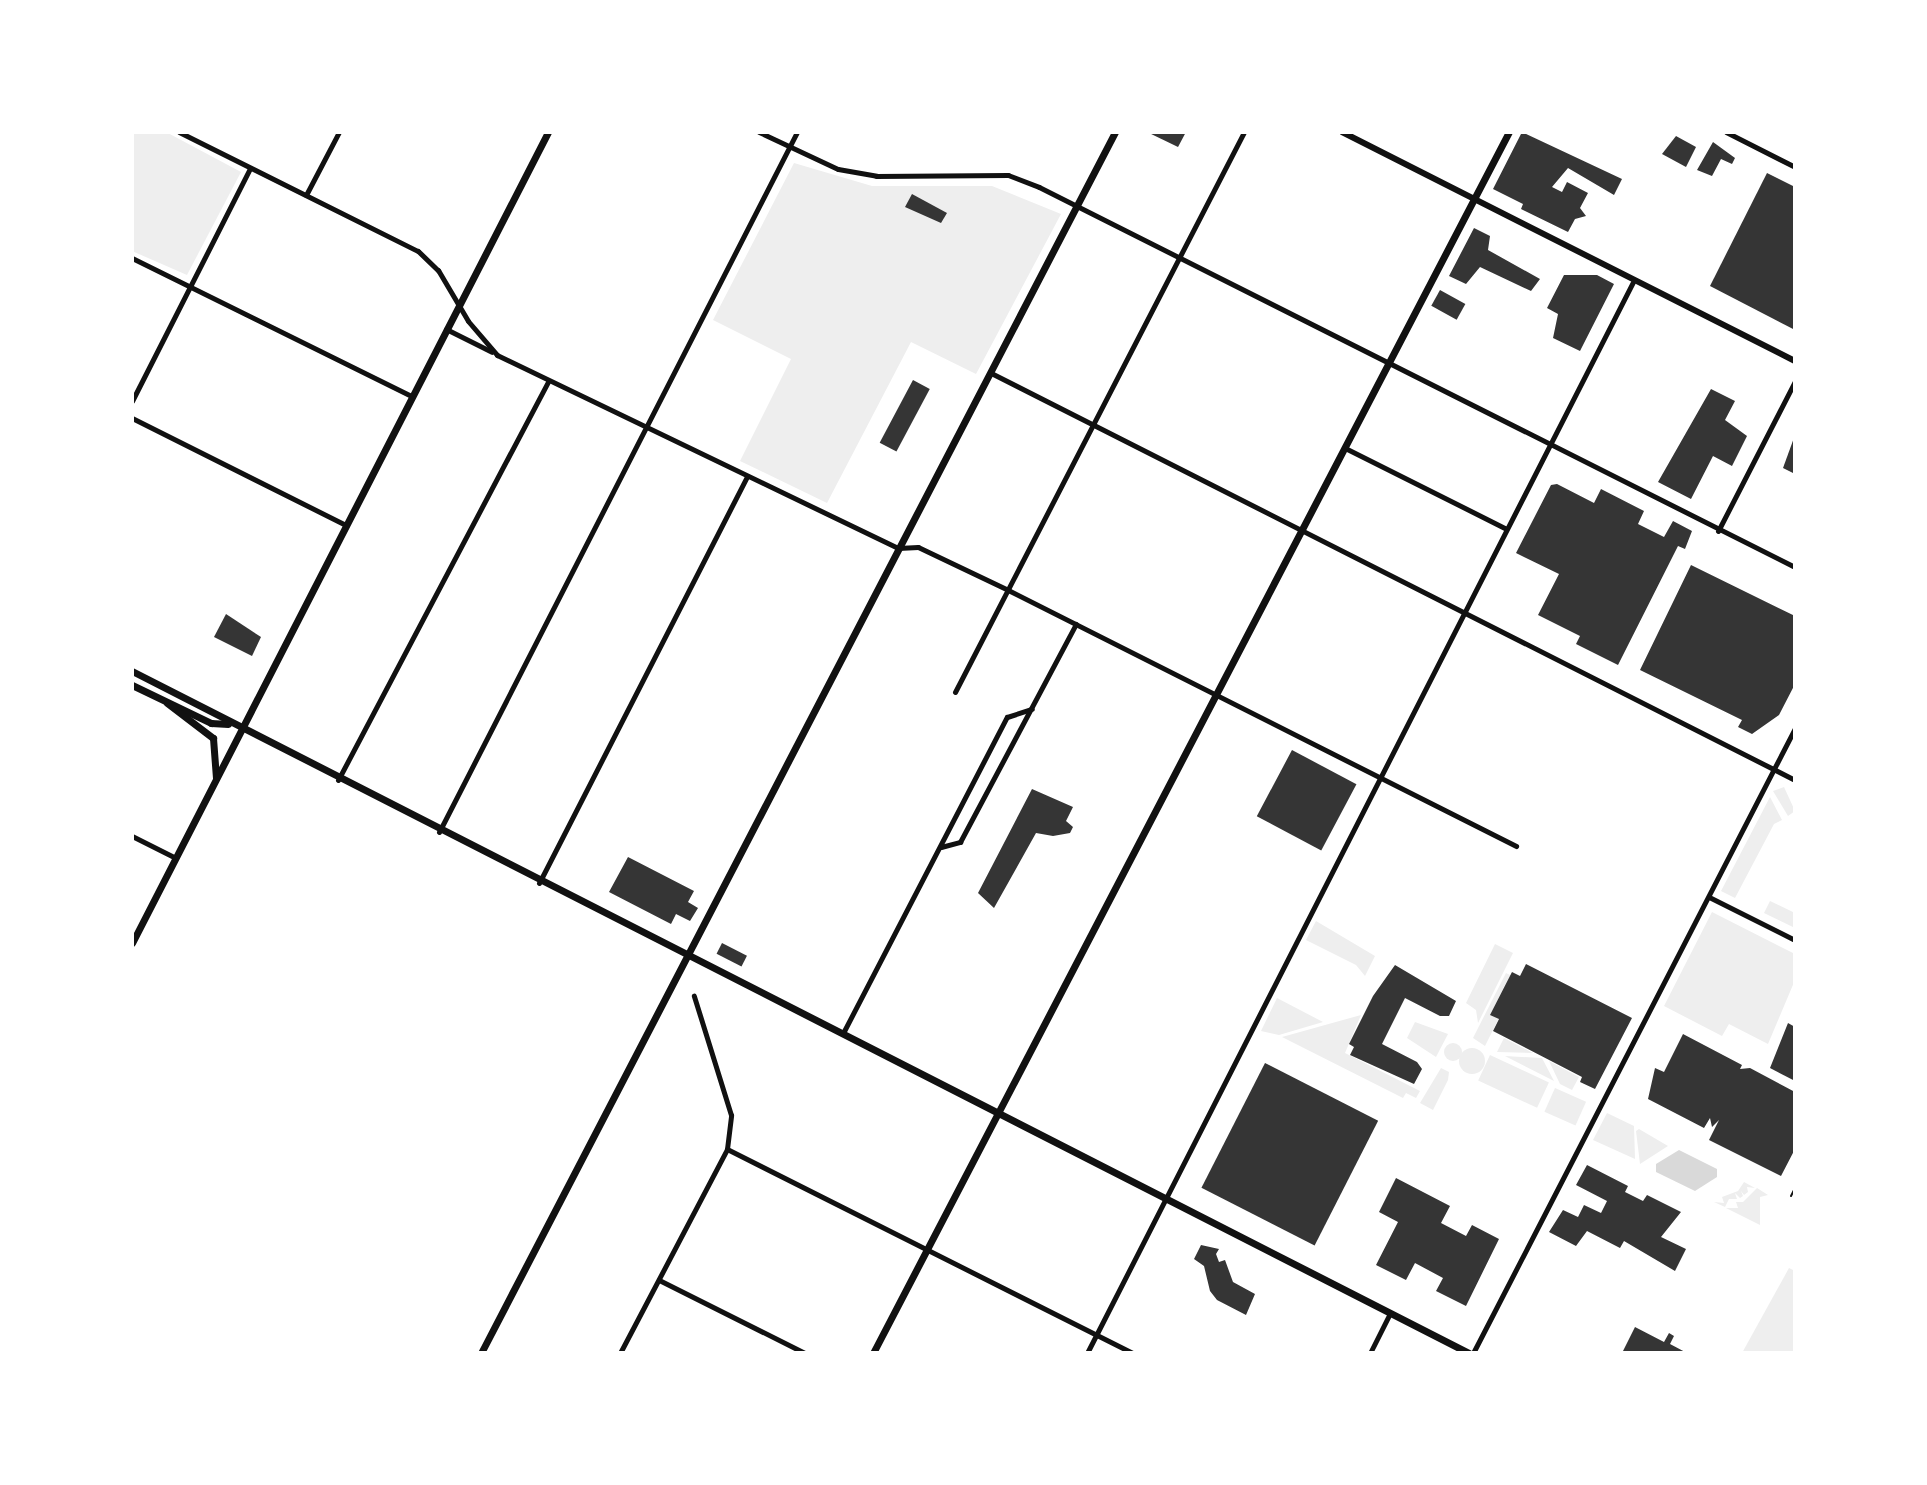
<!DOCTYPE html>
<html>
<head>
<meta charset="utf-8">
<style>
  body { margin:0 }
  #map { position:relative; width:1927px; height:1485px; overflow:hidden; background:#fff; font-family:"Titillium Web",sans-serif }
  div>[style] { position:absolute }
  .green>* { inset:0; background:#eee; transform-origin:0 0 }
  .round { border-radius:50% }
  .water>* { inset:0; background:#d9d9d9 }
  .building>* { inset:0; background:#353535; transform-origin:0 0 }
  .path>* { height:2px; margin:-1px; padding:0 1px; transform-origin:1px; border-radius:1px; background:#111 }
  .minor>* { height:5px; margin:-2.5px; padding:0 2.5px; transform-origin:2.5px; border-radius:2.5px; background:#111 }
  .tertiary>* { height:6px; margin:-3px; padding:0 3px; transform-origin:3px; border-radius:3px; background:#111 }
  .secondary>* { height:7px; margin:-3.5px; padding:0 3.5px; transform-origin:3.5px; border-radius:3.5px; background:#111 }
  span { translate:-50% -50%; white-space:nowrap; text-align:center; line-height:1.15; -webkit-text-stroke:6px #fff; paint-order:stroke }
  .frame { position:absolute; inset:0; border:134px solid #fff; pointer-events:none }
</style>
</head>
<body>
<div id="map">
  <div class="green">
    <div style="clip-path:polygon(132px 132px,166px 132px,241px 172px,187px 275px,132px 251px)"></div>
    <div style="clip-path:polygon(794px 163px,872px 186px,992px 186px,1061px 214px,976px 374px,911px 342px,827px 503px,740px 461px,791px 359px,713px 320px)"></div>
    <div style="clip-path:polygon(1784px 787px,1795px 811px,1788px 816px,1773px 791px)"></div>
    <div style="clip-path:polygon(1770px 797px,1782px 820px,1774px 824px,1735px 898px,1721px 891px)"></div>
    <div style="clip-path:polygon(1770px 901px,1795px 913px,1795px 928px,1764px 913px)"></div>
    <div style="clip-path:polygon(1712px 912px,1795px 954px,1795px 980px,1768px 1044px,1729px 1024px,1722px 1036px,1664px 1006px)"></div>
    <div style="clip-path:polygon(1316px 921px,1375px 956px,1365px 976px,1356px 965px,1306px 940px)"></div>
    <div style="clip-path:polygon(1495px 944px,1513px 953px,1478px 1023px,1476px 1010px,1466px 1003px)"></div>
    <div style="clip-path:polygon(1506px 973px,1512px 976px,1499px 1018px,1485px 1046px,1473px 1038px)"></div>
    <div style="clip-path:polygon(1277px 998px,1323px 1022px,1279px 1035px,1261px 1031px)"></div>
    <div style="clip-path:polygon(1361px 1015px,1345px 1053px,1420px 1091px,1416px 1098px,1406px 1093px,1403px 1098px,1282px 1037px)"></div>
    <div style="clip-path:polygon(1415px 1022px,1448px 1034px,1436px 1057px,1407px 1038px)"></div>
    <div style="clip-path:polygon(1504px 1038px,1533px 1053px,1497px 1052px)"></div>
    <div class="round" style="left:1444px;top:1043px;width:18px;height:18px"></div>
    <div class="round" style="left:1459px;top:1048px;width:26px;height:26px"></div>
    <div style="left:1490px;top:1055px;width:65px;height:28px;rotate:25deg"></div>
    <div style="clip-path:polygon(1505px 1056px,1542px 1058px,1554px 1081px)"></div>
    <div style="clip-path:polygon(1549px 1061px,1579px 1077px,1572px 1090px,1560px 1084px)"></div>
    <div style="clip-path:polygon(1441px 1068px,1449px 1072px,1448px 1080px,1433px 1110px,1420px 1103px)"></div>
    <div style="left:1555px;top:1088px;width:34px;height:26px;rotate:24deg"></div>
    <div style="clip-path:polygon(1607px 1113px,1634px 1126px,1635px 1159px,1593px 1140px)"></div>
    <div style="clip-path:polygon(1639px 1129px,1668px 1146px,1640px 1164px,1636px 1131px)"></div>
    <div style="clip-path:polygon(1744px 1182px,1755px 1188px,1747px 1187px,1748px 1192px,1744px 1195px,1741px 1191px,1743px 1196px,1740px 1198px,1735px 1193px,1737px 1199px,1729px 1199px,1725px 1207px,1714px 1202px,1724px 1203px,1722px 1197px,1738px 1191px)"></div>
    <div style="clip-path:polygon(1757px 1188px,1768px 1195px,1760px 1197px,1760px 1225px,1726px 1208px,1738px 1208px,1736px 1202px,1743px 1202px)"></div>
    <div style="clip-path:polygon(1789px 1268px,1795px 1271px,1795px 1353px,1742px 1353px)"></div>
  </div>
  <div class="water">
    <div style="clip-path:polygon(1679px 1150px,1717px 1169px,1717px 1177px,1695px 1191px,1656px 1172px,1656px 1164px)"></div>
  </div>
  <div class="building">
    <div style="clip-path:polygon(1147px 132px,1186px 132px,1178px 147px)"></div>
    <div style="clip-path:polygon(1522px 132px,1622px 179px,1614px 195px,1568px 168px,1552px 187px,1562px 192px,1567px 182px,1588px 193px,1580px 208px,1586px 216px,1575px 219px,1568px 232px,1521px 209px,1523px 204px,1493px 189px)"></div>
    <div style="clip-path:polygon(1676px 136px,1696px 147px,1686px 167px,1662px 154px)"></div>
    <div style="clip-path:polygon(1713px 142px,1735px 158px,1732px 164px,1721px 159px,1712px 176px,1697px 170px)"></div>
    <div style="clip-path:polygon(1767px 173px,1795px 187px,1795px 330px,1710px 286px)"></div>
    <div style="clip-path:polygon(912px 194px,947px 213px,941px 223px,905px 207px)"></div>
    <div style="clip-path:polygon(1474px 228px,1490px 236px,1488px 250px,1540px 279px,1531px 291px,1480px 267px,1466px 284px,1449px 276px)"></div>
    <div style="clip-path:polygon(1564px 275px,1597px 275px,1614px 284px,1580px 351px,1553px 338px,1558px 314px,1547px 308px)"></div>
    <div style="left:1440px;top:290px;width:29px;height:18px;rotate:29deg"></div>
    <div style="left:913px;top:380px;width:19px;height:71px;rotate:28deg"></div>
    <div style="clip-path:polygon(1711px 389px,1735px 401px,1725px 420px,1747px 436px,1732px 466px,1713px 456px,1691px 499px,1658px 482px)"></div>
    <div style="clip-path:polygon(1795px 435px,1795px 474px,1783px 468px)"></div>
    <div style="clip-path:polygon(1557px 484px,1594px 503px,1601px 489px,1644px 511px,1638px 524px,1664px 537px,1673px 521px,1692px 531px,1685px 549px,1678px 546px,1618px 665px,1576px 644px,1580px 636px,1538px 615px,1559px 574px,1516px 553px,1551px 485px)"></div>
    <div style="clip-path:polygon(1691px 565px,1795px 616px,1795px 684px,1779px 715px,1752px 734px,1738px 727px,1742px 720px,1640px 670px)"></div>
    <div style="clip-path:polygon(226px 614px,261px 637px,252px 656px,214px 637px)"></div>
    <div style="left:1292px;top:750px;width:73px;height:75px;rotate:28deg"></div>
    <div style="clip-path:polygon(1032px 789px,1073px 807px,1066px 821px,1073px 827px,1070px 833px,1053px 836px,1036px 833px,994px 908px,978px 893px)"></div>
    <div style="clip-path:polygon(628px 857px,694px 891px,688px 902px,698px 908px,690px 921px,676px 914px,671px 924px,609px 892px)"></div>
    <div style="left:722px;top:943px;width:28px;height:12px;rotate:27deg"></div>
    <div style="clip-path:polygon(1526px 964px,1632px 1018px,1595px 1089px,1580px 1082px,1582px 1077px,1493px 1031px,1499px 1019px,1490px 1015px,1512px 972px,1520px 976px)"></div>
    <div style="clip-path:polygon(1395px 965px,1456px 1001px,1449px 1016px,1440px 1016px,1405px 998px,1382px 1044px,1417px 1062px,1422px 1069px,1414px 1084px,1350px 1055px,1354px 1047px,1349px 1044px,1373px 996px)"></div>
    <div style="clip-path:polygon(1788px 1023px,1795px 1027px,1795px 1081px,1770px 1068px)"></div>
    <div style="clip-path:polygon(1683px 1034px,1742px 1065px,1740px 1069px,1750px 1068px,1795px 1092px,1795px 1149px,1781px 1176px,1709px 1140px,1719px 1120px,1712px 1127px,1710px 1118px,1704px 1128px,1648px 1099px,1655px 1068px,1664px 1072px)"></div>
    <div style="left:1265px;top:1063px;width:127px;height:140px;rotate:27deg"></div>
    <div style="clip-path:polygon(1587px 1165px,1628px 1186px,1625px 1192px,1643px 1201px,1647px 1195px,1681px 1212px,1661px 1237px,1686px 1249px,1675px 1271px,1624px 1241px,1620px 1248px,1587px 1231px,1576px 1246px,1549px 1232px,1563px 1210px,1578px 1217px,1584px 1205px,1601px 1213px,1607px 1201px,1576px 1185px)"></div>
    <div style="clip-path:polygon(1396px 1178px,1450px 1206px,1441px 1223px,1466px 1236px,1472px 1225px,1499px 1239px,1466px 1306px,1436px 1291px,1443px 1278px,1415px 1263px,1406px 1280px,1376px 1265px,1398px 1222px,1379px 1212px)"></div>
    <div style="clip-path:polygon(1201px 1245px,1219px 1249px,1216px 1254px,1219px 1262px,1225px 1260px,1233px 1282px,1255px 1294px,1246px 1315px,1217px 1300px,1210px 1291px,1204px 1266px,1194px 1259px)"></div>
    <div style="clip-path:polygon(1635px 1327px,1664px 1342px,1669px 1333px,1674px 1336px,1670px 1344px,1687px 1353px,1622px 1353px)"></div>
  </div>
  <div class="path">
    <div style="left:1791px;top:1196px;width:9px;rotate:-63deg"></div>
  </div>
  <div class="minor">
    <div style="left:179px;top:132px;width:267px;rotate:26.5deg"></div>
    <div style="left:418px;top:251px;width:28px;rotate:44deg"></div>
    <div style="left:438px;top:270px;width:59px;rotate:59.5deg"></div>
    <div style="left:468px;top:321px;width:45px;rotate:49.5deg"></div>
    <div style="left:497px;top:355px;width:445px;rotate:25.7deg"></div>
    <div style="left:898px;top:548px;width:20px;rotate:-3deg"></div>
    <div style="left:918px;top:547px;width:100px;rotate:25.5deg"></div>
    <div style="left:1008px;top:590px;width:569px;rotate:26.75deg"></div>
    <div style="left:759px;top:132px;width:87px;rotate:25.1deg"></div>
    <div style="left:838px;top:169px;width:39px;rotate:10deg"></div>
    <div style="left:876px;top:176px;width:132px;rotate:-0.4deg"></div>
    <div style="left:1008px;top:175px;width:33px;rotate:21deg"></div>
    <div style="left:1039px;top:187px;width:846px;rotate:26.69deg"></div>
    <div style="left:1726px;top:132px;width:77px;rotate:26.9deg"></div>
    <div style="left:306px;top:195px;width:71px;rotate:-62.4deg"></div>
    <div style="left:132px;top:258px;width:311px;rotate:26.3deg"></div>
    <div style="left:446px;top:329px;width:51px;rotate:26.6deg"></div>
    <div style="left:991px;top:373px;width:901px;rotate:26.85deg"></div>
    <div style="left:132px;top:401px;width:261px;rotate:-63.1deg"></div>
    <div style="left:132px;top:418px;width:239px;rotate:26.6deg"></div>
    <div style="left:1345px;top:448px;width:179px;rotate:26.6deg"></div>
    <div style="left:1718px;top:531px;width:169px;rotate:-62.8deg"></div>
    <div style="left:955px;top:692px;width:630px;rotate:-62.7deg"></div>
    <div style="left:338px;top:780px;width:451px;rotate:-62.2deg"></div>
    <div style="left:439px;top:832px;width:786px;rotate:-62.91deg"></div>
    <div style="left:132px;top:836px;width:49px;rotate:26.6deg"></div>
    <div style="left:941px;top:847px;width:20px;rotate:-15deg"></div>
    <div style="left:960px;top:842px;width:247px;rotate:-62deg"></div>
    <div style="left:539px;top:883px;width:457px;rotate:-62.9deg"></div>
    <div style="left:1709px;top:897px;width:96px;rotate:26.6deg"></div>
    <div style="left:843px;top:1033px;width:356px;rotate:-62.6deg"></div>
    <div style="left:1007px;top:717px;width:26px;rotate:-18deg"></div>
    <div style="left:727px;top:1149px;width:454px;rotate:26.7deg"></div>
    <div style="left:659px;top:1280px;width:163px;rotate:26.6deg"></div>
    <div style="left:620px;top:1353px;width:230px;rotate:-62.3deg"></div>
    <div style="left:727px;top:1149px;width:34px;rotate:-83deg"></div>
    <div style="left:731px;top:1115px;width:125px;rotate:-107.3deg"></div>
    <div style="left:1087px;top:1353px;width:1204px;rotate:-62.99deg"></div>
    <div style="left:1370px;top:1353px;width:45px;rotate:-63.4deg"></div>
    <div style="left:1473px;top:1353px;width:703px;rotate:-62.74deg"></div>
  </div>
  <div class="tertiary">
    <div style="left:1342px;top:132px;width:508px;rotate:26.82deg"></div>
  </div>
  <div class="secondary">
    <div style="left:132px;top:671px;width:1501px;rotate:27.03deg"></div>
    <div style="left:132px;top:685px;width:88px;rotate:25.7deg"></div>
    <div style="left:211px;top:723px;width:17px;rotate:3deg"></div>
    <div style="left:167px;top:703px;width:58px;rotate:37.3deg"></div>
    <div style="left:213px;top:738px;width:40px;rotate:85.7deg"></div>
    <div style="left:132px;top:943px;width:911px;rotate:-62.84deg"></div>
    <div style="left:481px;top:1353px;width:1376px;rotate:-62.56deg"></div>
    <div style="left:873px;top:1353px;width:1377px;rotate:-62.49deg"></div>
  </div>
  <div class="frame"></div>
</div>
</body>
</html>
